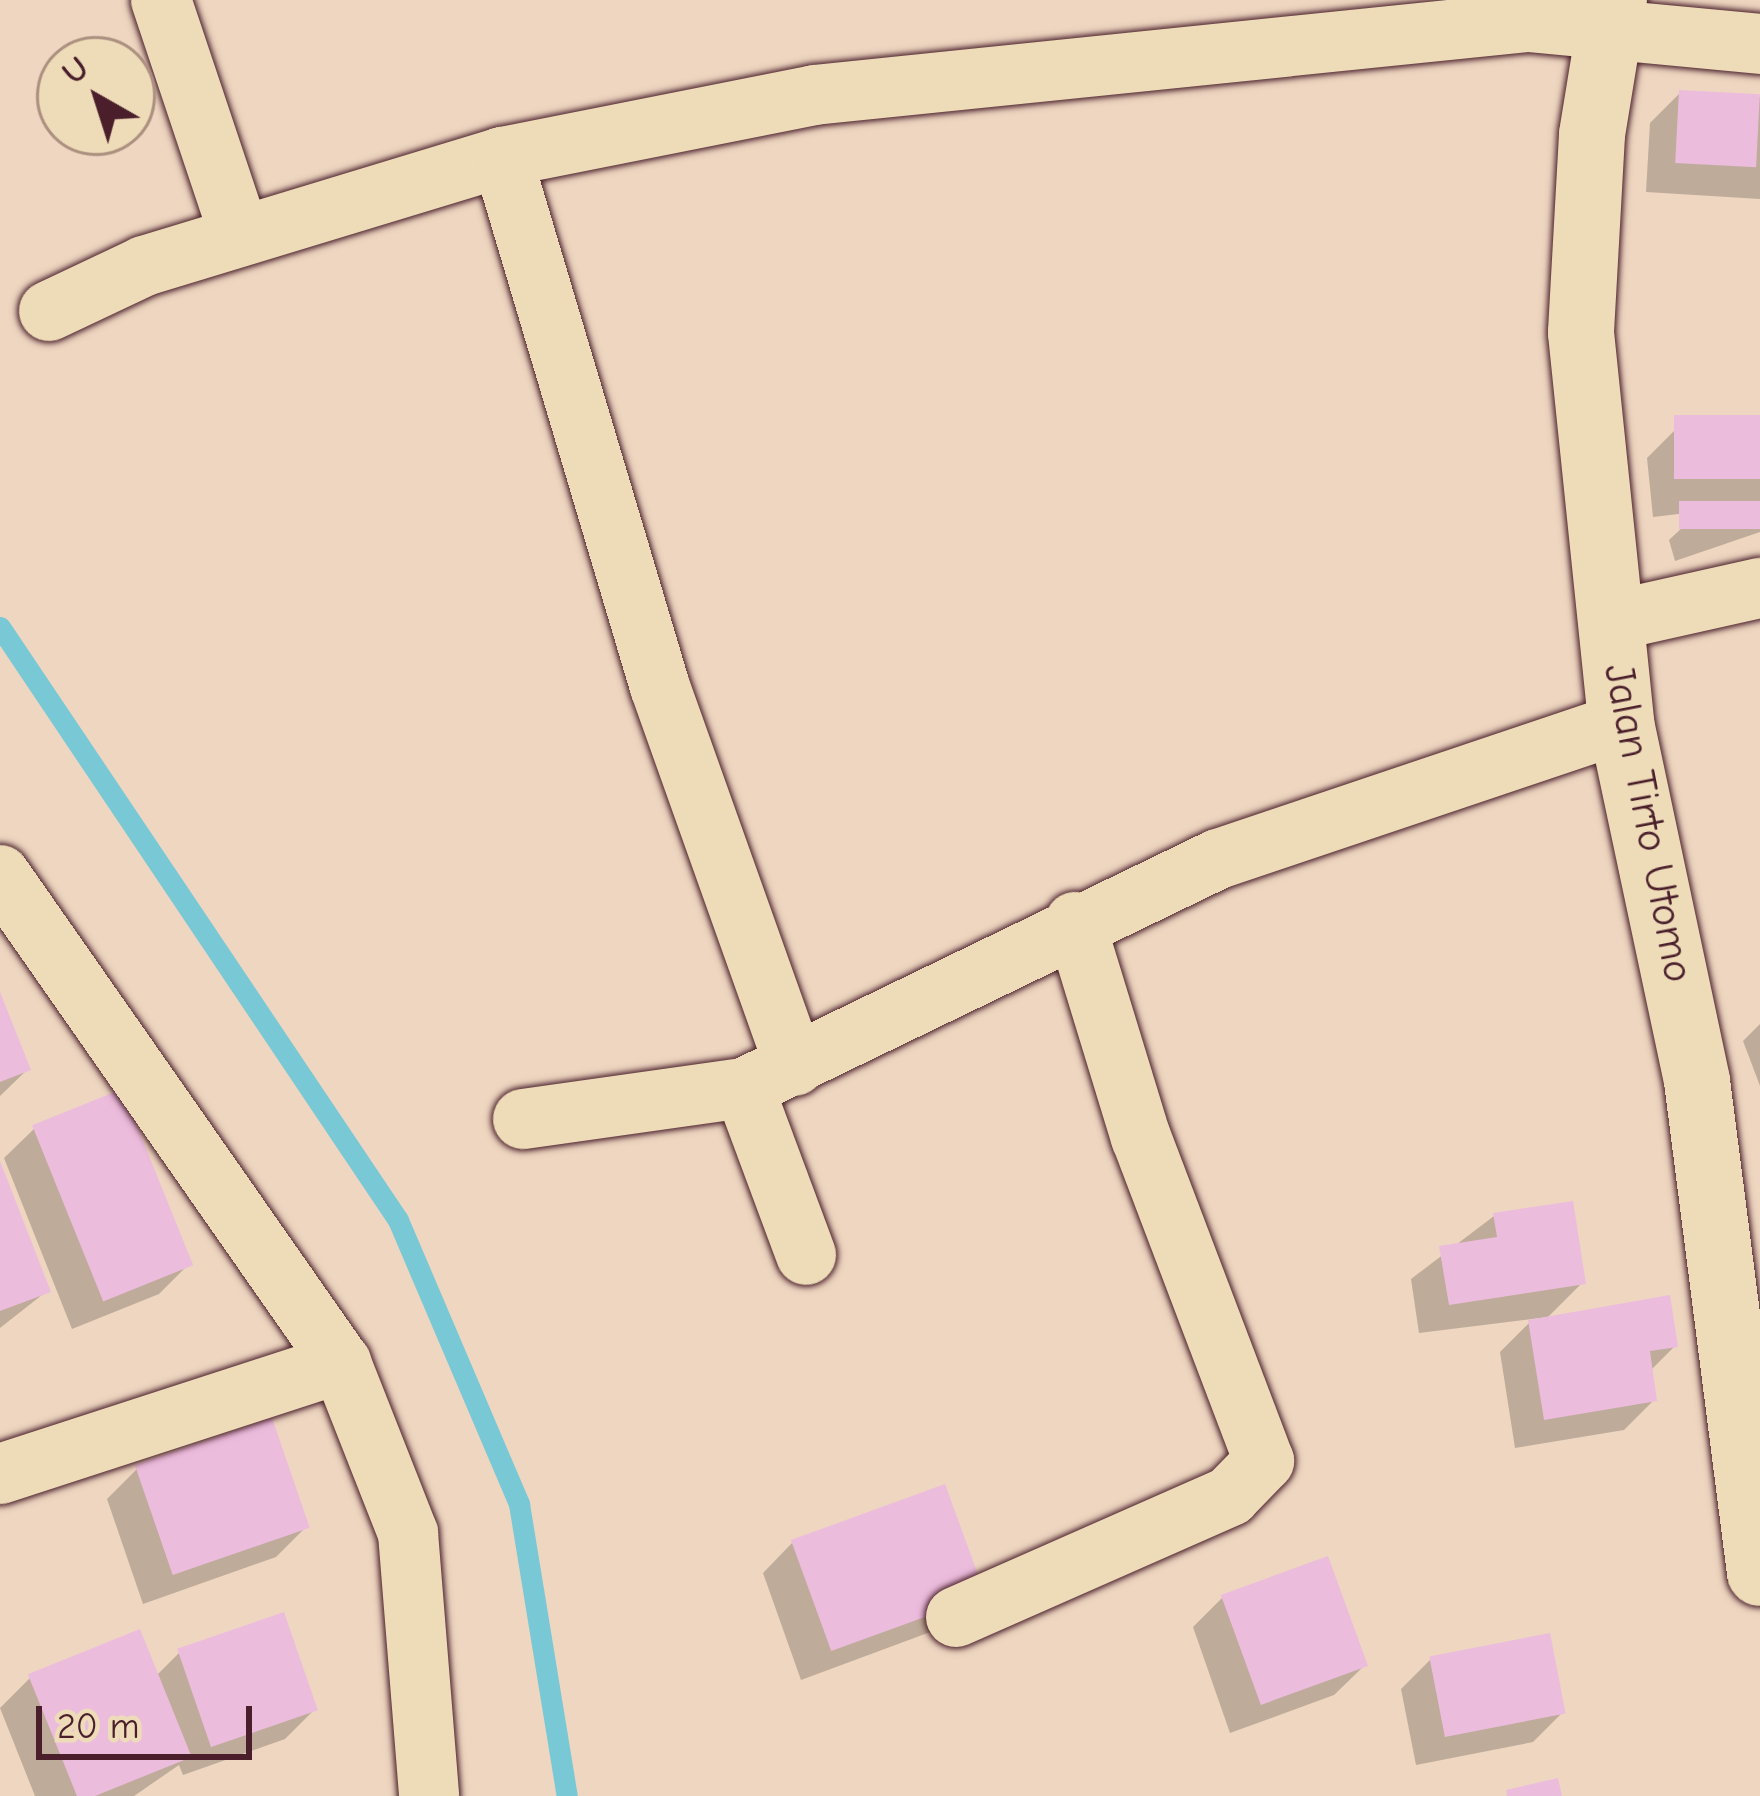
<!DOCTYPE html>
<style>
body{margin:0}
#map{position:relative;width:1760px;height:1796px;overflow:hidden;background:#eed6c0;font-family:"Comic Neue",sans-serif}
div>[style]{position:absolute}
.shadow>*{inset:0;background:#0003}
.stream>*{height:21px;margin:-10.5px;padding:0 10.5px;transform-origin:10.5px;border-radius:10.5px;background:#79c8d6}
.building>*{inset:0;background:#ecbcdd;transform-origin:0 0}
.roads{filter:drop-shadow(0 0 3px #4a1f2b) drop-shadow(0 0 3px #4a1f2b)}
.minor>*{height:60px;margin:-30px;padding:0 30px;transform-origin:30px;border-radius:30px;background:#eedcb9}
.tertiary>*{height:66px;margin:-33px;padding:0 33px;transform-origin:33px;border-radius:33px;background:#eedcb9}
span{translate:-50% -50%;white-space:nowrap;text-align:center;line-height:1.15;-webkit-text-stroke:9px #eedcb9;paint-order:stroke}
.street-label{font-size:42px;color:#4a1f2b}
.north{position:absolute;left:36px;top:36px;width:120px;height:120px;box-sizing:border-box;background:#eedcb9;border:3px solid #ac9080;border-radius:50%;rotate:321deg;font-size:33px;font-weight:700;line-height:48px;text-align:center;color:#4a1f2b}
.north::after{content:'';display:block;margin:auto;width:42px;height:54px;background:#4a1f2b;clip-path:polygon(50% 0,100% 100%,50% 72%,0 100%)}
.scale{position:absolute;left:36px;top:1706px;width:216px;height:54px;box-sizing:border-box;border:6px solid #4a1f2b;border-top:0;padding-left:15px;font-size:36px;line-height:42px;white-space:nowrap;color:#4a1f2b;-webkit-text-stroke:9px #eedcb9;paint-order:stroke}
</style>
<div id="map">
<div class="shadow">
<div style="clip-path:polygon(1680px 93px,1760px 97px,1760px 199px,1646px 192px,1650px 123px)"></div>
<div style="clip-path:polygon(1760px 418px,1760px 532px,1675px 561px,1669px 540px,1684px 526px,1738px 507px,1653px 517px,1647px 458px,1677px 428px)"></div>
<div style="clip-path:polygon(0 999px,28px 1069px,0 1096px)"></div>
<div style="clip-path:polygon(1760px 1024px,1760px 1086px,1743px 1041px)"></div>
<div style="clip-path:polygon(34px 1129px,189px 1264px,159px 1294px,72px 1329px,4px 1158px)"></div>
<div style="clip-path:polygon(0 1168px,47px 1291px,0 1328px)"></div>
<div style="clip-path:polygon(1494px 1216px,1582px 1283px,1548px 1317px,1419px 1333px,1411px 1279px)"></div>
<div style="clip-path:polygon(1530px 1322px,1675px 1346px,1650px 1371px,1654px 1400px,1624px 1430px,1515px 1448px,1500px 1352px)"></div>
<div style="clip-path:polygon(137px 1469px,306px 1527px,276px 1557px,143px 1604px,107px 1499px)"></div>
<div style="clip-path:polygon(792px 1543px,952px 1624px,801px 1680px,763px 1573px)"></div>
<div style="clip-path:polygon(1223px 1597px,1364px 1666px,1334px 1695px,1230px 1733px,1193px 1627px)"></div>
<div style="clip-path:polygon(179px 1653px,315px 1709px,285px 1739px,183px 1775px,179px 1765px,134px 1796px,35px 1796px,0 1708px,30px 1678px,156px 1676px)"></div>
<div style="clip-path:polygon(1431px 1659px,1563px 1712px,1533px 1742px,1416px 1765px,1401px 1689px)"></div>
</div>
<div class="stream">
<div style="left:0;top:627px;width:714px;rotate:56.13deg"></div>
<div style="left:398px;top:1220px;width:309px;rotate:66.9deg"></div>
<div style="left:519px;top:1504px;width:296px;rotate:80.7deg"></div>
</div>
<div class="building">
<div style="left:1679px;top:90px;width:81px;height:73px;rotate:3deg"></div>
<div style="left:1760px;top:415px;width:64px;height:86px;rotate:90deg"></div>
<div style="left:1760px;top:501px;width:28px;height:81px;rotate:90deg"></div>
<div style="clip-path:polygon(0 992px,31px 1070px,0 1082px)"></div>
<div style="left:122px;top:1089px;width:190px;height:97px;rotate:68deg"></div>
<div style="clip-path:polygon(0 1161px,51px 1292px,0 1311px)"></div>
<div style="clip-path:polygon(1573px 1201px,1586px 1284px,1449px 1305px,1439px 1246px,1497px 1237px,1493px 1213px)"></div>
<div style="clip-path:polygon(1670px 1295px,1678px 1347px,1650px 1351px,1657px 1401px,1544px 1420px,1528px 1320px)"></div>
<div style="left:272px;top:1418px;width:116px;height:145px;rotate:71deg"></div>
<div style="left:945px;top:1484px;width:118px;height:164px;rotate:70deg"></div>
<div style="left:1328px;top:1556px;width:117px;height:114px;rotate:70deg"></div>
<div style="left:284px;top:1612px;width:104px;height:113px;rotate:71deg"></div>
<div style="left:140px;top:1629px;width:138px;height:121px;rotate:68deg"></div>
<div style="left:1550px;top:1633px;width:82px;height:123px;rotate:79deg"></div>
<div style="clip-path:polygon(1558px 1778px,1562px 1796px,1507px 1796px,1506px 1790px)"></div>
</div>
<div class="roads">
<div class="minor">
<div style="left:161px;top:0;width:249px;rotate:71.5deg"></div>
<div style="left:502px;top:157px;width:553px;rotate:73.4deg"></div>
<div style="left:660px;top:687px;width:402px;rotate:70.4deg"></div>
<div style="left:49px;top:311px;width:105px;rotate:-25.3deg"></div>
<div style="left:144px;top:266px;width:374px;rotate:-16.9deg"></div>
<div style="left:502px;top:157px;width:318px;rotate:-11.2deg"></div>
<div style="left:814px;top:95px;width:718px;rotate:-5.84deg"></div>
<div style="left:1528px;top:22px;width:233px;rotate:5.4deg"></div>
<div style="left:1612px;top:621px;width:152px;rotate:-12.6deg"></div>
<div style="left:0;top:875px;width:595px;rotate:55.06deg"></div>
<div style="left:341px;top:1363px;width:183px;rotate:68.5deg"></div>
<div style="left:408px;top:1533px;width:264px;rotate:85.4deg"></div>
<div style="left:744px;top:1088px;width:178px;rotate:69.6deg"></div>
<div style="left:523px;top:1119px;width:223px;rotate:-8deg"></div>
<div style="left:744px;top:1088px;width:526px;rotate:-25.79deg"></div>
<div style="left:1218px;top:859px;width:425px;rotate:-18.6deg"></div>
<div style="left:0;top:1474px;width:359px;rotate:-18deg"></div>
<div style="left:956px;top:1617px;width:300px;rotate:-23.8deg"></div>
<div style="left:1230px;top:1496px;width:49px;rotate:-45.8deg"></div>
<div style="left:1264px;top:1461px;width:346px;rotate:-110.8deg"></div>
<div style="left:1141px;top:1138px;width:226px;rotate:-107deg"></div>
</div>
<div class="tertiary">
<div style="left:1614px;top:0;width:137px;rotate:99.3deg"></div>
<div style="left:1592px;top:135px;width:198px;rotate:93.2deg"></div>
<div style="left:1581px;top:333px;width:392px;rotate:84.1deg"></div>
<div style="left:1621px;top:723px;width:366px;rotate:78deg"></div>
<div style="left:1697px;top:1081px;width:496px;rotate:82.7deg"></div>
</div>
</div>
<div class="street-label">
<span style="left:1648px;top:823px;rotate:79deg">Jalan Tirto Utomo</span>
</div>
<div class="north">U</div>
<div class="scale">20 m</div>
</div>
